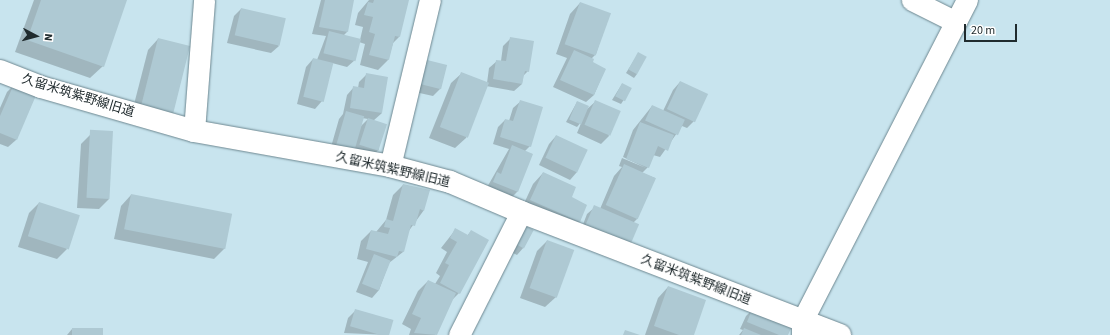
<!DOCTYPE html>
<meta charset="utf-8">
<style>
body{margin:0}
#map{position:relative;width:1110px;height:335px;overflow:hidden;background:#c8e4ee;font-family:"Source Sans 3","Noto Sans JP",sans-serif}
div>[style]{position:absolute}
.shadow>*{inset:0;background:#0003}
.building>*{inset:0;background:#aec9d3;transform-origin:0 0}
.roads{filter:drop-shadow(0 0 1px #6d8790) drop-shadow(0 0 1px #6d8790)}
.street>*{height:21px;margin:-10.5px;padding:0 10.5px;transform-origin:10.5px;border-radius:10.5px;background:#fff}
.secondary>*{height:22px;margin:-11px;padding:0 11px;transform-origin:11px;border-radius:11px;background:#fff}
span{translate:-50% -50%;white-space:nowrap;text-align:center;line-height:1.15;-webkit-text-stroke:3px #fff;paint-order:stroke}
.street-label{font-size:13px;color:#202b2e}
.north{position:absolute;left:16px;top:16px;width:40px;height:40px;-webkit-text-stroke:3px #fff;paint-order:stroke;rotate:96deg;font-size:11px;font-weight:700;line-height:16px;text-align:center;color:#202b2e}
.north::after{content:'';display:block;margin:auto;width:14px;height:18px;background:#202b2e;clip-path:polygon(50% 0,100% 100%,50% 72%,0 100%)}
.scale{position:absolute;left:964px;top:24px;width:53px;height:18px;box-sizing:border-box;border:2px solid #202b2e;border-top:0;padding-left:5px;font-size:12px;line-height:14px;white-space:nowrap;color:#202b2e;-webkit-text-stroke:3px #fff;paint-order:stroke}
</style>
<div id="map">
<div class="shadow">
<div style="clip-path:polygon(34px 0,126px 0,103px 66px,90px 78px,15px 52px)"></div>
<div style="clip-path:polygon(321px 0,353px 0,347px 32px,343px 36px,360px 40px,363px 27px,355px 25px,358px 13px,369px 0,405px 0,399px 37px,393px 43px,388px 60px,378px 70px,360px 65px,365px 44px,359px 42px,355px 60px,347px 67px,332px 63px,322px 101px,315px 109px,297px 104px,306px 67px,313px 59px,317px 60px,326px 36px,312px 34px)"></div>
<div style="clip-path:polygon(580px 3px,609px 14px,596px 54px,591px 59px,591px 63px,605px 69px,594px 95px,586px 102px,553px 87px,567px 58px,556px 54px,570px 14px)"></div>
<div style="clip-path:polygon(241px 9px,279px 46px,271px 53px,227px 43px,234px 16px)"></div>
<div style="clip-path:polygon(511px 38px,528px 71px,523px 76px,522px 84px,514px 91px,486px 86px,466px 138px,455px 148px,429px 138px,451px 83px,462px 73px,487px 83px,489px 68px,497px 61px,501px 61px,503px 46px)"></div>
<div style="clip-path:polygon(158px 39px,173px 113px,131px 116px,148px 50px)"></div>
<div style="clip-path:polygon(638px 54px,637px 74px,634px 78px,626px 73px)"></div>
<div style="clip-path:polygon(446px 65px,440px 89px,433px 96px,406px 90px)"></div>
<div style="clip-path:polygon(evenodd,366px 75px,382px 113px,373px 121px,379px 149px,372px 157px,329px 154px,339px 119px,343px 114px,347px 95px,354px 87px,358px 88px,359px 82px,366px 75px,362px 118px,368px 119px,360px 127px,362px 118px)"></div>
<div style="clip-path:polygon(680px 82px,694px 121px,687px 128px,682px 126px,660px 157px,653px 155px,648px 167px,642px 173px,655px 178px,637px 219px,633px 223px,579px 235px,587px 214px,595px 207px,600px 209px,614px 176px,622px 167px,619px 166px,622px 158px,646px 168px,623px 157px,633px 130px,652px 106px,663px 111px,673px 90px)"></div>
<div style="clip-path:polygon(622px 84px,631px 89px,621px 104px,612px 100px)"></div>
<div style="clip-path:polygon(14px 85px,36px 94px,16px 140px,8px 147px,0 144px,0 108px,7px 92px)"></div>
<div style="clip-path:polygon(521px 101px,530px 146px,524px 152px,532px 154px,517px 192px,510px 199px,486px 189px,509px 149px,493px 144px,498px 127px,505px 120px,509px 121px,513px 108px)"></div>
<div style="clip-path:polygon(596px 101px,609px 136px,601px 144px,577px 133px,582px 121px,577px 127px,566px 122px,577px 102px,585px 111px)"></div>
<div style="clip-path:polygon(91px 134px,109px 199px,99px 209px,77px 208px,81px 144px)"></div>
<div style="clip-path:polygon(556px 136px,577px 172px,570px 180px,539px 165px,549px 144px)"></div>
<div style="clip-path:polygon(543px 173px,570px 198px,586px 205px,579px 222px,568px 232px,521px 210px,533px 184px)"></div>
<div style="clip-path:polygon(403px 185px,424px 210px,408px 232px,403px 252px,389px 263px,379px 290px,372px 298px,356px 292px,368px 262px,357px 259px,361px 241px,371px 231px,376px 232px,386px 220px,393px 195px)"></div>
<div style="clip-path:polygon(131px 195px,225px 248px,214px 259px,114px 239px,121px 206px)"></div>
<div style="clip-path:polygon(39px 203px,67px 249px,57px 259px,18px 247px,29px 213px)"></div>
<div style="clip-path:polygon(456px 229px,467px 236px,471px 231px,459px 293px,452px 300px,435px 335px,409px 335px,411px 329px,402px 324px,418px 291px,428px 281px,435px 284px,440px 276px,436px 273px,447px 252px,441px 248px)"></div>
<div style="clip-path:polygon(533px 230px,524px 247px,517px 255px,501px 247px)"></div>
<div style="clip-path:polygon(547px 241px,556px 297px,545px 307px,520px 298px,537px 251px)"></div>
<div style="clip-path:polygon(668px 287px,693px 335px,645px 335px,658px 298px)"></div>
<div style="clip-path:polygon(753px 309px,787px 335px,739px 335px,743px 330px,740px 329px,746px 316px)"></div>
<div style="clip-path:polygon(355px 311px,392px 320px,388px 335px,344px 333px,348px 318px)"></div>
<div style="clip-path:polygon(72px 329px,102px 335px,67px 335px)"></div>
</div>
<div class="building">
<div style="clip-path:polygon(41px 0,127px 0,104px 67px,27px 40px)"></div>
<div style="clip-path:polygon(325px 0,354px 0,348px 32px,319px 27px)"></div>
<div style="clip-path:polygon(374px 0,409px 0,400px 37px,395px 36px,389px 60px,369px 55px,375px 34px,369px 32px,373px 17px,364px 15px,368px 2px,373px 3px)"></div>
<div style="left:580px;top:2px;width:33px;height:45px;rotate:20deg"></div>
<div style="left:241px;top:8px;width:46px;height:28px;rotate:13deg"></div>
<div style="left:329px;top:31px;width:33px;height:23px;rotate:14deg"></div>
<div style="clip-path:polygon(510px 37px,534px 41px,529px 72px,525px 71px,522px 84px,493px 79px,496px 60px,506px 61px)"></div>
<div style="left:158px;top:38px;width:33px;height:70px;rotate:14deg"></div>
<div style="clip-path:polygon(574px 50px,594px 59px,593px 62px,606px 69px,594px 95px,560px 80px)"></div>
<div style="left:638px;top:52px;width:10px;height:20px;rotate:29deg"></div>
<div style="left:313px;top:58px;width:21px;height:40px;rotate:14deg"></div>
<div style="left:419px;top:58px;width:29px;height:25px;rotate:14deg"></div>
<div style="left:461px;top:72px;width:30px;height:59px;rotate:21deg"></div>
<div style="clip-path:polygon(366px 73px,388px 77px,382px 113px,350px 108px,353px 86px,364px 88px)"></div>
<div style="left:680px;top:81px;width:31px;height:31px;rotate:25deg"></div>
<div style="left:622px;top:83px;width:11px;height:15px;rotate:27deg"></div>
<div style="clip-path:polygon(14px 84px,37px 93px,17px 140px,0 133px,0 116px)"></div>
<div style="clip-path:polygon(520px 100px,543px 107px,531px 147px,500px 137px,505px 119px,513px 121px)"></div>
<div style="left:595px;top:100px;width:28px;height:27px;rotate:23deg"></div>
<div style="left:577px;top:101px;width:13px;height:20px;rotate:23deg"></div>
<div style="left:652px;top:105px;width:36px;height:17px;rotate:24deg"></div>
<div style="left:346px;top:111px;width:19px;height:37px;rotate:16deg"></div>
<div style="left:368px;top:118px;width:20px;height:28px;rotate:18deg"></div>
<div style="clip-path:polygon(640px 122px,674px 135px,668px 151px,658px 146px,649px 168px,626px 159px)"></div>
<div style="left:113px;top:131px;width:68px;height:23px;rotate:93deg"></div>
<div style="left:556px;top:135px;width:35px;height:25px;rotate:25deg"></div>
<div style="clip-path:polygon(512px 145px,533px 154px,518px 192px,493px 182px,497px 172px,501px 174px)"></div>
<div style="left:624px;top:164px;width:35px;height:45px;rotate:24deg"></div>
<div style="clip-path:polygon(543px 172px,576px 187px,572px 197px,587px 205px,580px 222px,530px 200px)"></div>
<div style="clip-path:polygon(403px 184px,430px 190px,424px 211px,420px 209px,415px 226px,411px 225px,404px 252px,399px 251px,397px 257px,366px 249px,371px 230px,388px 234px,390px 228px,384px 227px,386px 219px,393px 221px)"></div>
<div style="left:131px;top:194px;width:103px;height:36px;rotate:11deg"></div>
<div style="left:39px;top:202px;width:43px;height:36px;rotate:18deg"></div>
<div style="left:594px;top:205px;width:49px;height:24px;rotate:23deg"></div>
<div style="left:517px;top:221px;width:19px;height:21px;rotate:28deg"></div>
<div style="clip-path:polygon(455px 228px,468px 235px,471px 230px,489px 240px,460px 294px,440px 283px,449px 265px,445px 263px,457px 242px,450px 238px)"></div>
<div style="left:547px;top:240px;width:29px;height:51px;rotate:20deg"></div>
<div style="left:374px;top:254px;width:18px;height:32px;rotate:22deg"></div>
<div style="clip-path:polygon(428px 280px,456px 293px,437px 335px,414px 333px,421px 318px,412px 314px)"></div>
<div style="clip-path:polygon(668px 286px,706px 300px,694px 335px,679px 335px,654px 326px)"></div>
<div style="clip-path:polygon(753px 307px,793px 324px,788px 335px,779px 335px,747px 322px)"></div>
<div style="left:355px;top:309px;width:40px;height:18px;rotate:16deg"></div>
<div style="left:72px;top:328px;width:31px;height:7px"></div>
<div style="clip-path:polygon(744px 328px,761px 335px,741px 335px)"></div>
<div style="clip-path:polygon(625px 330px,640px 335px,623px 335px)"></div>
</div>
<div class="roads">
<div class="street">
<div style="left:912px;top:0;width:49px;rotate:26.6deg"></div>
<div style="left:194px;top:131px;width:131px;rotate:-85.6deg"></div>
<div style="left:390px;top:166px;width:171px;rotate:-76.5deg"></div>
<div style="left:459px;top:335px;width:138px;rotate:-63.2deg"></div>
<div style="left:802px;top:335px;width:14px;rotate:-90deg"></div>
<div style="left:802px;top:321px;width:361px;rotate:-62.8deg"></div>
</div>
<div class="secondary">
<div style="left:0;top:71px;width:44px;rotate:21.3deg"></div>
<div style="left:41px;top:87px;width:159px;rotate:16deg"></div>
<div style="left:194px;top:131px;width:199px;rotate:10.1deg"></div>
<div style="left:390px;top:166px;width:62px;rotate:14.9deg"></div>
<div style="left:450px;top:182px;width:77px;rotate:22.9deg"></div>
<div style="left:521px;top:212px;width:342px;rotate:21.1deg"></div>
</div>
</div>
<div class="street-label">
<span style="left:78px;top:96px;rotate:17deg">久留米筑紫野線旧道</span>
<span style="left:393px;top:170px;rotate:13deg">久留米筑紫野線旧道</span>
<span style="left:696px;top:280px;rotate:21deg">久留米筑紫野線旧道</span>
</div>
<div class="north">N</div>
<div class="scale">20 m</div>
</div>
